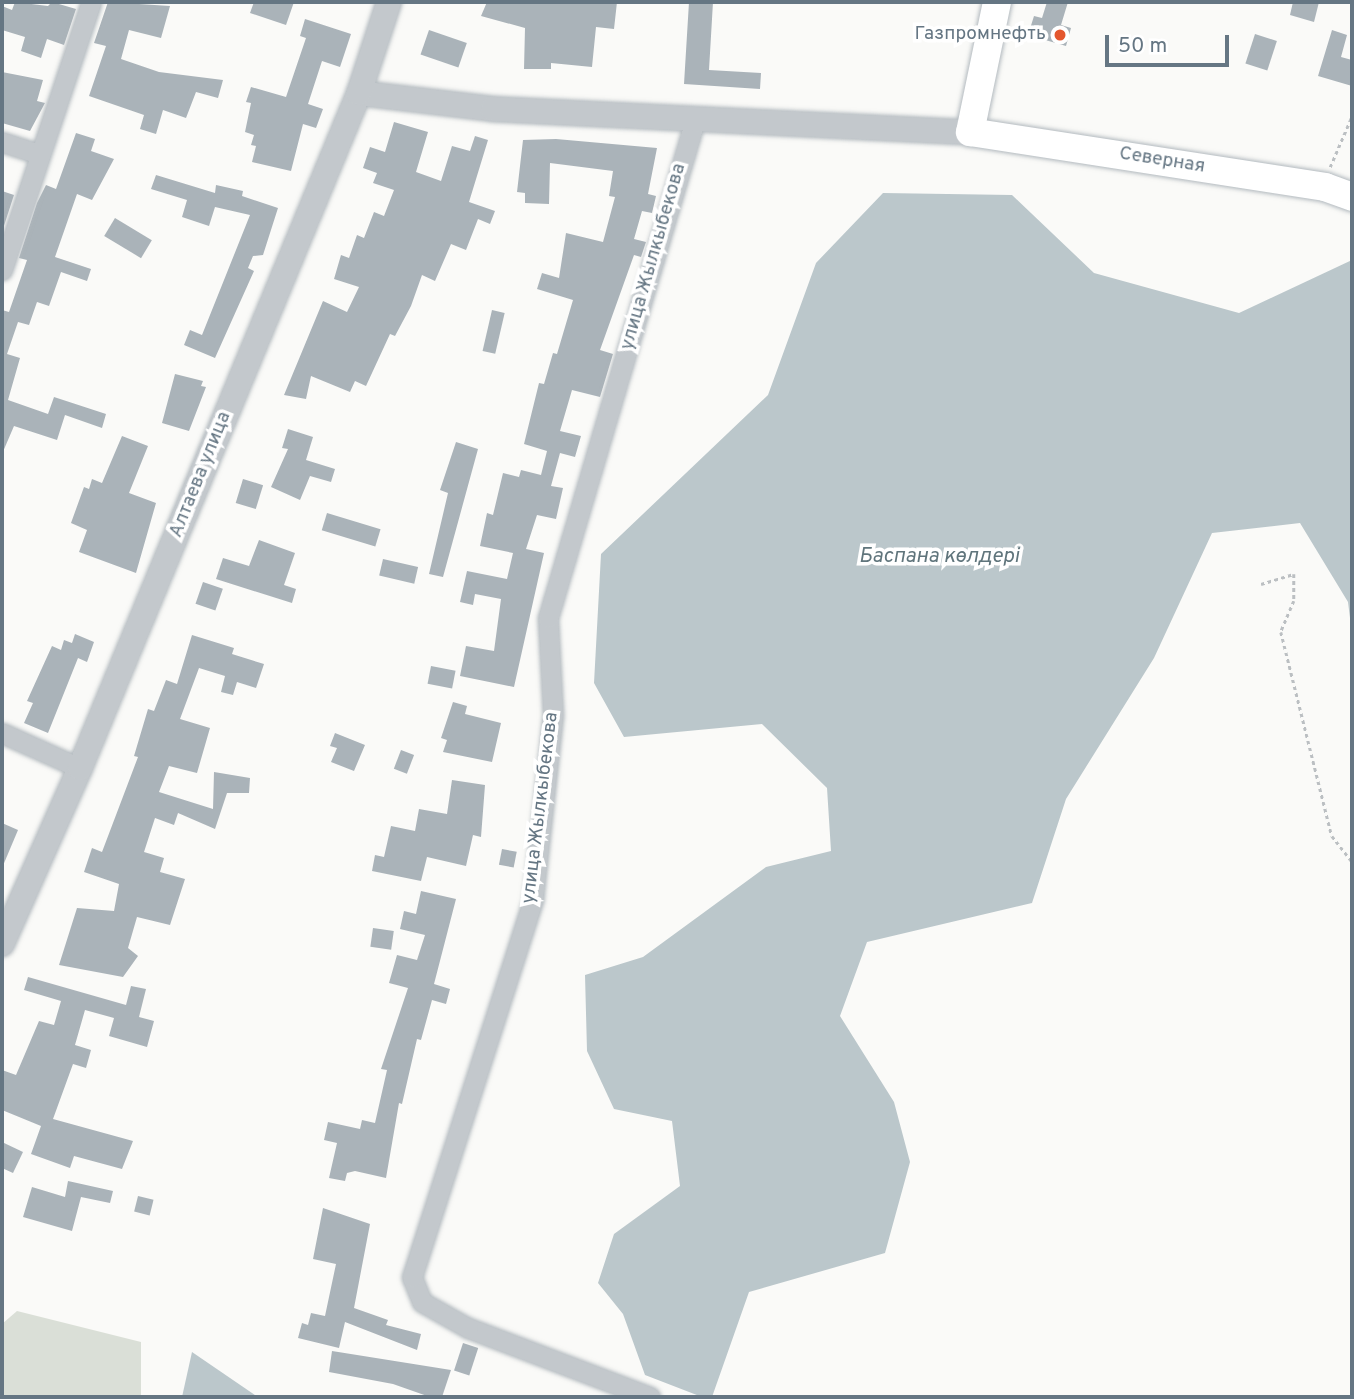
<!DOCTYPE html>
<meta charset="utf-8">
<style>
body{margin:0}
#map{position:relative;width:1354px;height:1399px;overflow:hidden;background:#fafaf8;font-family:Overpass,sans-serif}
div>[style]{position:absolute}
.green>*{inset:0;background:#dadfd7}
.water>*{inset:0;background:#bbc7cb}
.building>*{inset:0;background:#aab3b9;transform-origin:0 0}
.path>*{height:2.5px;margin-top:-1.25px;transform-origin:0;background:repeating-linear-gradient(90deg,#bbbfc2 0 3.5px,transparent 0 7px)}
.roads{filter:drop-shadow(0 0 2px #b3babf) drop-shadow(0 0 2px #b3babf)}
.minor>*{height:19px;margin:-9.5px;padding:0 9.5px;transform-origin:9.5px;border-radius:9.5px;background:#c3c8cc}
.tertiary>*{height:24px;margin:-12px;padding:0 12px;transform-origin:12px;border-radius:12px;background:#c3c8cc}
.secondary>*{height:28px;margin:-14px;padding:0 14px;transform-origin:14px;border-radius:14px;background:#fff}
.dots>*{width:19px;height:19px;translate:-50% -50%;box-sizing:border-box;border:4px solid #fff;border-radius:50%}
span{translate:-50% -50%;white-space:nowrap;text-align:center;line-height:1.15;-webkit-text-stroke:7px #fff;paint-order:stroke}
.poi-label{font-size:19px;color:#657683}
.right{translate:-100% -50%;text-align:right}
.street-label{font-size:19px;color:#657683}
.water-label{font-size:21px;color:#60757c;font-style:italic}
.frame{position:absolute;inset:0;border:4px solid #657683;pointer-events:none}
.scale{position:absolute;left:1105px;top:35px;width:124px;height:32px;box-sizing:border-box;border:4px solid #657683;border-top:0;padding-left:9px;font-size:21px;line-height:24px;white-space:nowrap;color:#657683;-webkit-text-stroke:5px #fff;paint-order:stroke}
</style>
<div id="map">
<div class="green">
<div style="clip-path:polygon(17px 1311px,141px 1342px,141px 1397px,2px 1397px,2px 1324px)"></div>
</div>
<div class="water">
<div style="clip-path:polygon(883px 193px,1012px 195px,1094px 273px,1239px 313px,1352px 260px,1352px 634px,1348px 602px,1300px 523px,1212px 533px,1154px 658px,1066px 799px,1032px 903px,867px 942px,840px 1016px,894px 1102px,910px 1162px,885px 1253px,749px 1292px,712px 1397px,702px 1397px,645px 1375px,623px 1314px,598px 1283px,614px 1234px,680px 1186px,672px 1121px,614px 1109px,587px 1051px,585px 975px,643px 957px,766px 867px,831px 851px,827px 788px,762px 724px,624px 737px,594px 683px,601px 554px,768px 395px,816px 263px)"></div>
<div style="clip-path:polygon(192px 1352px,258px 1397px,182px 1397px)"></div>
</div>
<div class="building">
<div style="clip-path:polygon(15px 2px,48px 6px,52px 2px,76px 9px,64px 45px,47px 39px,41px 58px,21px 51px,25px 37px,2px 30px,2px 6px,12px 10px)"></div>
<div style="clip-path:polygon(108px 2px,170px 6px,161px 38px,129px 30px,121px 59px,159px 72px,223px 80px,218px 98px,196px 92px,186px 118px,163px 110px,156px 134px,140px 129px,144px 115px,89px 96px,106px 46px,94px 43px)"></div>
<div style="clip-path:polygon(254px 2px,294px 2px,286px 25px,250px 13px)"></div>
<div style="clip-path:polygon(487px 2px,617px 2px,614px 29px,596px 27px,592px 67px,551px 63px,551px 69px,524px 69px,525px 28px,481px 16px)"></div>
<div style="clip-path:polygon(689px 2px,713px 2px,709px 70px,761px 73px,760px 89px,684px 84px)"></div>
<div style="clip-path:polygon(1047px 2px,1068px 2px,1061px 25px,1071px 28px,1066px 46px,1028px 35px,1034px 16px,1042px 18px)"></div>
<div style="clip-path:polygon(1293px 2px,1319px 2px,1314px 22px,1290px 15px)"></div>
<div style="clip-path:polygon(305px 19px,351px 34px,340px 67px,322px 61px,308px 104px,323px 109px,316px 128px,303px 124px,291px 171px,252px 162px,256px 146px,251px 145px,254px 135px,245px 132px,251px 103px,246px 102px,251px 87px,286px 97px,306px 38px,300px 36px)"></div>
<div style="left:429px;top:30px;width:40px;height:26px;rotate:19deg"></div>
<div style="clip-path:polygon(1332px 30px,1347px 35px,1341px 57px,1352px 60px,1352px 86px,1318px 76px)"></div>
<div style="left:1255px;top:34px;width:23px;height:31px;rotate:18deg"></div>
<div style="clip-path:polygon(2px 72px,43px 80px,37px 101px,45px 103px,30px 131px,2px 123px)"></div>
<div style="clip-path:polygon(394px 122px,428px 132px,416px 172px,441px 181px,452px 146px,470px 151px,475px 136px,488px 140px,469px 202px,495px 211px,490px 224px,478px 219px,466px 250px,451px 244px,435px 281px,422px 275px,411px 306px,395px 336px,390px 334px,366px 386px,355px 381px,350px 392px,311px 376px,306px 399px,284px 395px,323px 301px,347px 312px,359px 287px,334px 279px,341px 255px,349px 258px,357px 235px,364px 238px,374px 212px,384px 216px,394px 190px,373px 183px,377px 173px,363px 168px,370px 147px,385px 152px)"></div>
<div style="clip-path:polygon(76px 133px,95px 139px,91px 151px,114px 159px,92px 200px,77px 194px,55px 257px,91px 269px,87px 281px,61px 272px,49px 306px,37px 302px,29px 325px,18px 322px,7px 354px,20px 358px,8px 400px,48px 414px,54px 397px,106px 414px,102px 428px,65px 415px,57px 440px,14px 426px,2px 454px,2px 310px,9px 312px,27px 260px,19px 258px,37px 203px,46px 185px,56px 189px)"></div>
<div style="clip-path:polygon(556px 139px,657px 148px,648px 194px,656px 196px,652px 213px,642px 211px,634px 239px,646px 242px,641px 257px,634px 255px,600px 350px,613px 354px,600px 397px,572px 390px,560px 431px,581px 436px,575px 457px,560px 453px,551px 486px,563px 488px,556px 519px,537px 515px,526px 549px,544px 553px,514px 687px,460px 676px,466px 646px,494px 651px,501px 599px,475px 594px,473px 605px,460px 602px,467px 571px,507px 579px,513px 553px,480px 546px,487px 513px,493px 515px,503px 473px,519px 477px,521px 470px,541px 475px,547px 451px,524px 444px,539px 383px,544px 384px,553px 353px,557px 354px,573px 300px,537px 289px,542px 273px,559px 278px,566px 233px,603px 242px,615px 197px,609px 196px,613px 171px,550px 163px,549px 204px,525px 203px,525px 193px,517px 192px,523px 140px)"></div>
<div style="clip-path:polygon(156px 175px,215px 193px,216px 185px,243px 191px,242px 196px,278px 208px,263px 255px,253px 256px,248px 268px,254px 271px,215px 358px,184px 345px,190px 330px,202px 335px,250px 215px,215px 207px,209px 226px,182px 217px,187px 200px,151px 189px)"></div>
<div style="clip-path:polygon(2px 191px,14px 195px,2px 232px)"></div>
<div style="left:115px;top:218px;width:43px;height:21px;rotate:31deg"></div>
<div style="left:492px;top:310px;width:13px;height:42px;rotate:13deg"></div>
<div style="clip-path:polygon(175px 374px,203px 381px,201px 386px,206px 387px,189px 431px,162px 423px)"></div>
<div style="clip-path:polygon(288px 429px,313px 437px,306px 460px,335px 469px,331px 482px,310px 476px,300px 500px,271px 487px,288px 449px,282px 448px)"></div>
<div style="clip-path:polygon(122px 436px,148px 446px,129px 493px,156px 503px,136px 573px,79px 552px,87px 530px,71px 523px,84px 487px,89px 489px,92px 479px,102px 483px)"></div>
<div style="clip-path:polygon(456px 442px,478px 449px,443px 577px,429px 574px,448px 493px,440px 490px)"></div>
<div style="left:243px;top:479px;width:21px;height:25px;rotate:17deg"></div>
<div style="left:327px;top:513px;width:56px;height:18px;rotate:17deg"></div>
<div style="clip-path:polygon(259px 540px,295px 553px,284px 585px,296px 589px,292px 603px,216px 579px,223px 558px,249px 566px)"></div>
<div style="left:383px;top:559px;width:36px;height:17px;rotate:13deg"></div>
<div style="left:203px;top:582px;width:21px;height:23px;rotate:19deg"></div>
<div style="clip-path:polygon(75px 634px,94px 642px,87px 662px,78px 658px,48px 733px,24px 723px,33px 703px,27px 701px,52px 646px,61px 650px,64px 640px,72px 643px)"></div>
<div style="clip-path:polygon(192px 635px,234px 648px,232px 654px,264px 664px,256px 688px,237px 682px,233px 695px,221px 692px,225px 676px,199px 668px,180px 719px,210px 728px,197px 773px,169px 766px,159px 792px,213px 809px,214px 772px,250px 778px,249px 793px,227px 793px,215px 829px,178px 813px,174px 825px,155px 818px,144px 852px,164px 858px,160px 872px,185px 879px,170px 925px,137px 917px,128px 948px,138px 956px,123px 977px,59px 965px,77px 908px,114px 911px,119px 884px,84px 872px,92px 848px,102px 852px,138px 757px,134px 756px,148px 709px,154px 711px,166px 680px,177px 684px)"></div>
<div style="left:431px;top:666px;width:25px;height:18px;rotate:11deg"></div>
<div style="clip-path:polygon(453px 702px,467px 706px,465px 714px,501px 723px,492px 762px,443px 752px,447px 740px,441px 738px)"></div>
<div style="clip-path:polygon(335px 733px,365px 745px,354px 771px,331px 762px,337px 748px,330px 746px)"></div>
<div style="left:401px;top:750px;width:14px;height:20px;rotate:21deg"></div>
<div style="clip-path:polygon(452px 780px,485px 785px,481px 837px,473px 835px,466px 866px,427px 857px,421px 881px,372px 871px,375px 855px,384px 857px,391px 826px,415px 831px,419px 809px,447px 814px)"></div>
<div style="clip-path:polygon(2px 823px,18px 830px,2px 868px)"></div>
<div style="left:502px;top:849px;width:15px;height:16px;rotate:11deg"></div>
<div style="clip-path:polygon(421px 891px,456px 899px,434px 984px,450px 989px,446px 1004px,432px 1000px,421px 1040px,417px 1039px,402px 1104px,399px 1103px,386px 1178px,355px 1171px,347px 1173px,345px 1181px,329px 1178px,337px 1143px,324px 1140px,328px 1122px,360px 1129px,362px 1120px,375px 1123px,387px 1070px,381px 1069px,408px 988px,389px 983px,397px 955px,417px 960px,425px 935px,400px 929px,404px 911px,416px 914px)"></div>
<div style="left:373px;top:928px;width:21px;height:19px;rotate:8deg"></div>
<div style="clip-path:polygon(28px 977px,126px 1005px,131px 986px,146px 989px,139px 1017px,154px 1021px,147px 1047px,109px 1036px,114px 1018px,85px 1010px,75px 1045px,91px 1050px,86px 1068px,73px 1064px,53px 1119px,133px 1141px,122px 1169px,74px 1156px,70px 1168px,31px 1154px,41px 1126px,2px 1110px,2px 1070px,16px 1075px,39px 1021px,54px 1025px,61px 1001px,24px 990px)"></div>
<div style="clip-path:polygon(2px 1142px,23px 1152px,13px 1173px,2px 1168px)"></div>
<div style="clip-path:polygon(68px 1181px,113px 1191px,110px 1203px,81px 1197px,72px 1231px,23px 1217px,32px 1187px,65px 1197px)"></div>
<div style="left:138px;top:1196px;width:16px;height:16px;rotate:14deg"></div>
<div style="clip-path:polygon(323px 1208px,370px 1224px,354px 1308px,388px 1320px,386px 1325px,421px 1334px,417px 1350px,345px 1322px,339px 1348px,298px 1338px,302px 1323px,308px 1325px,311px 1313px,325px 1316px,336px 1264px,313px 1259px)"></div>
<div style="left:463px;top:1343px;width:16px;height:29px;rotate:18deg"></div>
<div style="clip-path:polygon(332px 1351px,451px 1370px,442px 1397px,430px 1397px,393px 1384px,329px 1372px)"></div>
</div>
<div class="path">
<div style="left:1330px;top:167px;width:56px;rotate:-66.7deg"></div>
<div style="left:1261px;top:584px;width:34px;rotate:-17deg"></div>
<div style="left:1294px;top:574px;width:27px;rotate:90deg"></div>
<div style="left:1294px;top:601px;width:34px;rotate:113deg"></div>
<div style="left:1281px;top:632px;width:210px;rotate:76deg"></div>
<div style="left:1332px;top:836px;width:33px;rotate:52deg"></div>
</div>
<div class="roads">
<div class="minor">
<div style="left:2px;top:142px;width:39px;rotate:18deg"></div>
<div style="left:2px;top:270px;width:282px;rotate:-71.6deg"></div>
<div style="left:2px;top:733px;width:85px;rotate:24.2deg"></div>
<div style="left:650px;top:1397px;width:195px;rotate:-159.2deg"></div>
<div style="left:468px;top:1328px;width:53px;rotate:-150.5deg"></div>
<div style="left:422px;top:1302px;width:27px;rotate:-112deg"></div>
<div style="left:412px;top:1277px;width:397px;rotate:-72.2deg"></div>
<div style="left:533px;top:899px;width:185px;rotate:-83.8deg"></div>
<div style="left:553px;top:715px;width:97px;rotate:-93deg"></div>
<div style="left:548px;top:618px;width:519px;rotate:-73.55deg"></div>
</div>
<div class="tertiary">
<div style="left:359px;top:93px;width:135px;rotate:6.8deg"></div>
<div style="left:493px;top:109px;width:478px;rotate:2.8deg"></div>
<div style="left:2px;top:944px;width:193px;rotate:-66.1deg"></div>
<div style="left:80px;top:768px;width:730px;rotate:-67.54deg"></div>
<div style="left:359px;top:93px;width:96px;rotate:-71.8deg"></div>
</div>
<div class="secondary">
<div style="left:997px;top:2px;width:133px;rotate:101.7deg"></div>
<div style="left:970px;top:132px;width:359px;rotate:8.8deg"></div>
<div style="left:1325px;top:187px;width:29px;rotate:20deg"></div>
</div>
</div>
<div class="dots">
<div style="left:1060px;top:35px;background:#e4572e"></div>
</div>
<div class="poi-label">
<span class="right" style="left:1046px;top:35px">Газпромнефть</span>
</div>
<div class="street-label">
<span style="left:1162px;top:161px;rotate:9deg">Северная</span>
<span style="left:654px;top:257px;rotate:-74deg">улица Жылкыбекова</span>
<span style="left:201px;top:475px;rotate:-68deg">Алтаева улица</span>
<span style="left:541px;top:808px;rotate:-83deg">улица Жылкыбекова</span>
</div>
<div class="water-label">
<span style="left:939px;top:557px">Баспана көлдері</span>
</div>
<div class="frame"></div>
<div class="scale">50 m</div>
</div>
